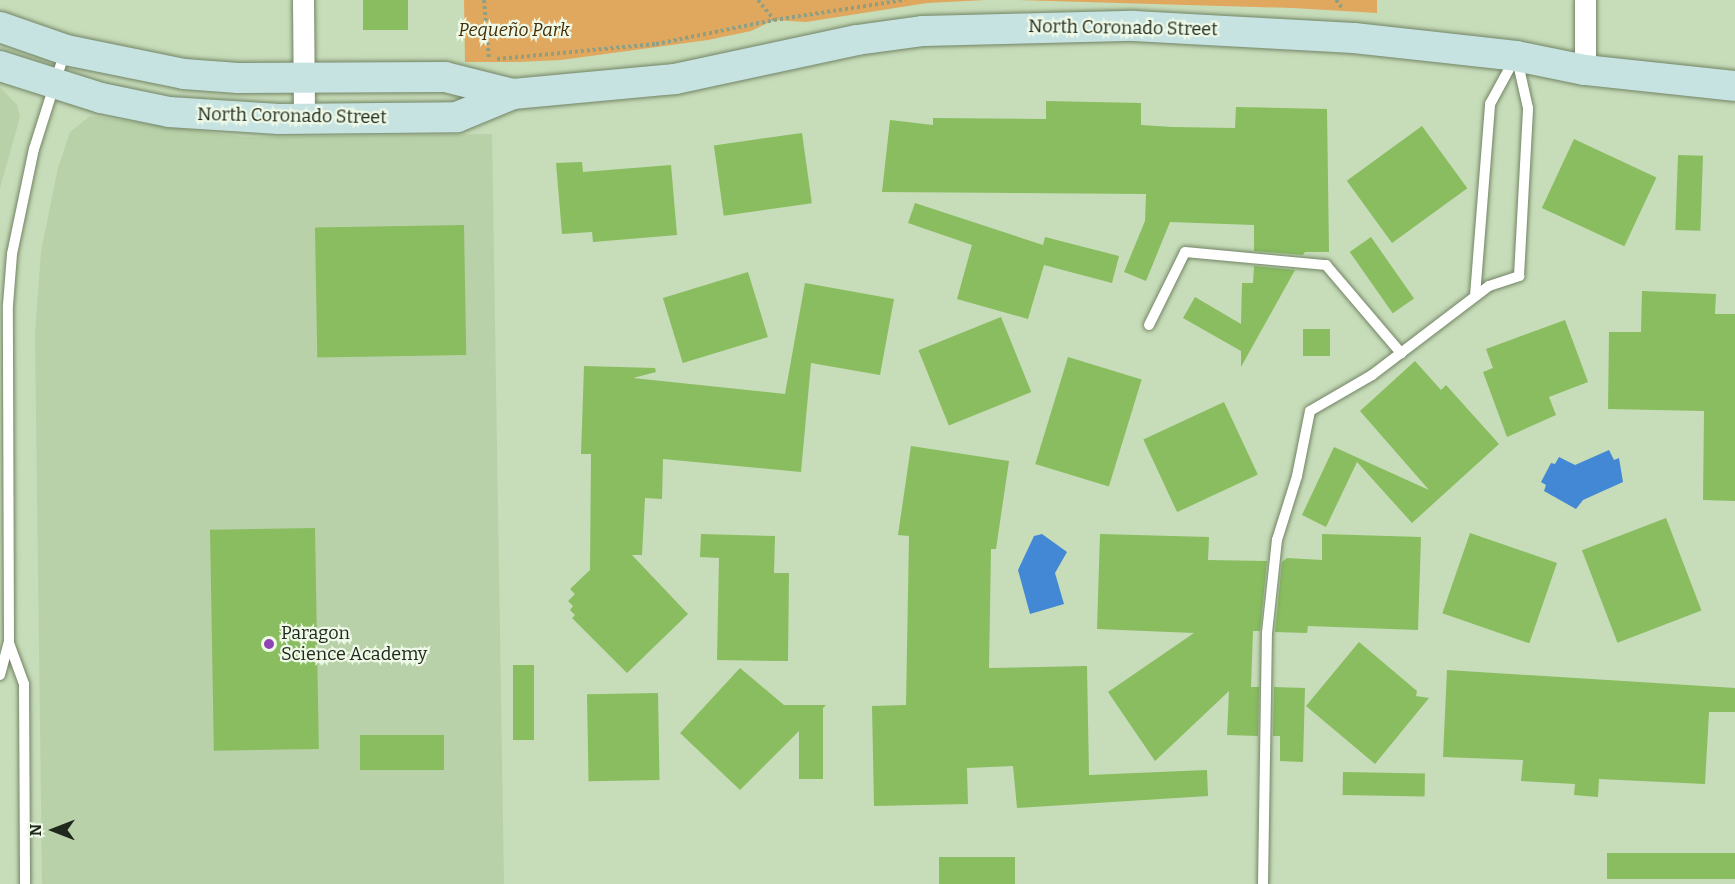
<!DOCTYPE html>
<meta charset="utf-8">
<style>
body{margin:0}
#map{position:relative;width:1735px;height:884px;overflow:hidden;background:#c7dcb9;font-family:Bitter,serif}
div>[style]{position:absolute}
.built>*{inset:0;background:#b9d1a8}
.green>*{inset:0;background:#e0a85e}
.water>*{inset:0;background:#4388d4}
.building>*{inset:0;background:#89bd60;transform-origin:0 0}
.path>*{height:4px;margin-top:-2px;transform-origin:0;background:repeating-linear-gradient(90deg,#8f9f84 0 3px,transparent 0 6px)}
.roads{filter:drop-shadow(0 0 2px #728465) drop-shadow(0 0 2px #728465)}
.lane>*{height:10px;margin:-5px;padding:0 5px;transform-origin:5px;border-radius:5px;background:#fff}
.street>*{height:21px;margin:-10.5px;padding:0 10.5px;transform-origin:10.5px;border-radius:10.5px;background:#fff}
.secondary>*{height:30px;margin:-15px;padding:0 15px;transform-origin:15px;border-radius:15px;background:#c6e3e2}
.dots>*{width:16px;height:16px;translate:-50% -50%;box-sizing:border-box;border:3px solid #eef9e7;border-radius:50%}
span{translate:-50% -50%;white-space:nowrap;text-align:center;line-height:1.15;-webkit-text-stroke:4.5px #eef9e7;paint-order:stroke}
.street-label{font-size:18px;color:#20281b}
.park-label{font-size:18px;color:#472c03;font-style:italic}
.poi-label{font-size:18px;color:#20281b}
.left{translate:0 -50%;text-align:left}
.north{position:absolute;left:24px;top:800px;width:60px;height:60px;-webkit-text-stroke:4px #eef9e7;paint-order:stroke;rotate:270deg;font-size:16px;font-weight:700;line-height:24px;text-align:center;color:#20281b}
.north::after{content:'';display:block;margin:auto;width:21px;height:27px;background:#20281b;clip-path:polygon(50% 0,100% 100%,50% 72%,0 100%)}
</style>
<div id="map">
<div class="built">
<div style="clip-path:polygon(0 87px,17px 105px,20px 117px,0 188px)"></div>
<div style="clip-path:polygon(90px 116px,245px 137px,492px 134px,504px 884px,42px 884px,35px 335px,41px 251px,58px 168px,70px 132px)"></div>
</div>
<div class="green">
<div style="clip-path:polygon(464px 0,985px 0,927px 3px,806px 22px,774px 20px,751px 31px,708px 40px,561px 60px,518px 62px,465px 62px)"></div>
<div style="clip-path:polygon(1017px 0,1377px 0,1377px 13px,1293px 8px)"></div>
</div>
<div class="water">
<div style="clip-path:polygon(1609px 450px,1614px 460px,1619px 458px,1623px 482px,1583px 500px,1576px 509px,1544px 491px,1546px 485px,1541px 482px,1551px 463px,1555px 464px,1559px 457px,1575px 465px)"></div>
<div style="clip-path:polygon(1042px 534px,1067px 552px,1055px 573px,1064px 604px,1030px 614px,1018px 570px,1034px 536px)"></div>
</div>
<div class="building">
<div style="left:363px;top:0;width:45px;height:30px"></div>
<div style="clip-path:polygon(1046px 101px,1141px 103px,1141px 125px,1172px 127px,1235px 128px,1236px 107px,1327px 109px,1329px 252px,1305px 252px,1303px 255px,1254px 251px,1254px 225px,1170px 222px,1146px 281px,1124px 272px,1145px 221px,1146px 194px,882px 192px,890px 120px,933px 125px,933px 118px,1046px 119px)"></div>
<div style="left:1422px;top:126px;width:77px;height:93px;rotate:54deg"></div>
<div style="left:802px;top:133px;width:71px;height:89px;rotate:82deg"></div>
<div style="left:1574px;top:139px;width:91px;height:76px;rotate:25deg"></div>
<div style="left:1678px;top:155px;width:25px;height:75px;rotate:2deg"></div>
<div style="clip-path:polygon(582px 162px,583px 172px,671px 165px,677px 235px,593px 242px,592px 232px,562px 234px,556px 163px)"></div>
<div style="clip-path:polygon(915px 203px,1043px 245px,1045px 237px,1119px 256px,1112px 283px,1044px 265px,1028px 319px,957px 299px,972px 245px,908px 223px)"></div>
<div style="left:464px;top:225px;width:130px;height:149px;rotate:89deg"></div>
<div style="left:1371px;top:237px;width:75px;height:26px;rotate:55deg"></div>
<div style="clip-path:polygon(1254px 266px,1295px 270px,1241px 367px,1241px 351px,1183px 318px,1195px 297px,1241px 324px,1242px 283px,1253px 283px)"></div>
<div style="left:748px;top:272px;width:68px;height:89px;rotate:73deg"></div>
<div style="clip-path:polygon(805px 283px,894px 299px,880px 375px,811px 363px,801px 472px,663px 459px,662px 499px,645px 498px,642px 555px,632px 555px,688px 614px,627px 673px,572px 618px,575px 615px,570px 610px,573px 606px,568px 601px,575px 594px,570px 589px,590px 570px,591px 454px,581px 454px,584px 366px,655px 368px,656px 372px,633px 378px,785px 394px)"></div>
<div style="clip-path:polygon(1642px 291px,1716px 294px,1715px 314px,1735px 314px,1735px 501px,1703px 500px,1704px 411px,1608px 409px,1609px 332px,1641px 332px)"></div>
<div style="left:1001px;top:317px;width:81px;height:89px;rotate:68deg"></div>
<div style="clip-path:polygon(1565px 320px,1588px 382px,1549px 397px,1556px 415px,1507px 437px,1483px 372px,1493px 368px,1486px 349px)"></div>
<div style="left:1303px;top:329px;width:27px;height:27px"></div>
<div style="left:1068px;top:357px;width:77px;height:112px;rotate:17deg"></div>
<div style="clip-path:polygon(1415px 361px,1441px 390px,1446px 385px,1499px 444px,1412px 523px,1357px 462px,1326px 527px,1302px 515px,1334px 447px,1429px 490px,1360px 411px)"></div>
<div style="left:1224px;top:402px;width:80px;height:89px;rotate:65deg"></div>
<div style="clip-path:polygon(911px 446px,1009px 461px,996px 549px,991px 549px,989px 668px,1087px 666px,1089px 775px,1207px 770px,1208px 796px,1017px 808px,1013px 766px,967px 768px,968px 804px,874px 806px,872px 706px,906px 705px,909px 536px,898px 535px)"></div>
<div style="left:1666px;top:518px;width:99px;height:90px;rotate:69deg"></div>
<div style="left:315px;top:528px;width:221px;height:105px;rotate:89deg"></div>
<div style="left:1470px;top:533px;width:92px;height:85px;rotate:19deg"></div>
<div style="clip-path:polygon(701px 534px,775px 536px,774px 573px,789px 573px,788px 661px,717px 660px,719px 558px,700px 557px)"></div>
<div style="clip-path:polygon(1100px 534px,1209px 537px,1208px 560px,1267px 561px,1260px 631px,1253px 631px,1251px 687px,1259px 687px,1258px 736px,1227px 735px,1229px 691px,1155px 761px,1108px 692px,1194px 633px,1097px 629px)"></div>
<div style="clip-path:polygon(1322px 534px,1421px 537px,1418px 630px,1308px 626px,1307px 633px,1275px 632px,1282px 562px,1287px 558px,1322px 560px)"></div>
<div style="clip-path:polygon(1359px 642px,1417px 691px,1416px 696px,1429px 698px,1375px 764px,1306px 706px)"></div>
<div style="left:513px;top:665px;width:21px;height:75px"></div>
<div style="clip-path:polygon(740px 668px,784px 705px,826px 705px,823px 708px,823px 779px,799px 779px,799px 731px,740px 790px,680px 733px)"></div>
<div style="clip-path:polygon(1447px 670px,1735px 688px,1735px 712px,1709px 712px,1705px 784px,1599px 779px,1598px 797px,1574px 795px,1575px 784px,1521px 781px,1523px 760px,1443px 757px)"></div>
<div style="clip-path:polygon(1274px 687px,1305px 688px,1303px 762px,1280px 761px,1280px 736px,1273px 736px)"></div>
<div style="left:658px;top:693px;width:87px;height:71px;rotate:89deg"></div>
<div style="left:444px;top:735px;width:35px;height:84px;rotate:90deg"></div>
<div style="left:1343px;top:772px;width:82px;height:23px;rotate:1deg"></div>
<div style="left:1735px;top:853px;width:26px;height:128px;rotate:90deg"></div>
<div style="left:939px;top:857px;width:76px;height:27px"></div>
</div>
<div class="path">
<div style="left:484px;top:0;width:59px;rotate:85.2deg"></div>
<div style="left:758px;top:0;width:26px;rotate:51deg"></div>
<div style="left:1336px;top:0;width:11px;rotate:52deg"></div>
<div style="left:497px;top:59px;width:160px;rotate:-5.4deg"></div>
<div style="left:656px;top:44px;width:120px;rotate:-11.5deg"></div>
<div style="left:774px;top:20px;width:133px;rotate:-8.7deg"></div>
</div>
<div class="roads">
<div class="lane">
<div style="left:1475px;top:296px;width:193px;rotate:-85.5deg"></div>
<div style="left:1490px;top:104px;width:50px;rotate:-61.4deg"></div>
<div style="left:1149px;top:325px;width:81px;rotate:-63.7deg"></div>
<div style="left:1185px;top:252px;width:142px;rotate:5.3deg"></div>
<div style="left:1326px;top:265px;width:116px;rotate:49.6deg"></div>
<div style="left:9px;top:643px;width:44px;rotate:69.9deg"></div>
<div style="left:24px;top:684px;width:200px;rotate:89.7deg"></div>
<div style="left:0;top:675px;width:34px;rotate:-75deg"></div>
<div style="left:9px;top:642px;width:337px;rotate:-90.2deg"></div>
<div style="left:8px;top:305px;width:51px;rotate:-85.5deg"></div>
<div style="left:12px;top:254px;width:107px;rotate:-78.2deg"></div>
<div style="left:34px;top:149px;width:103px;rotate:-72.4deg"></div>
<div style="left:1263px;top:884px;width:251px;rotate:-89.1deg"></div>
<div style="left:1267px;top:633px;width:94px;rotate:-83.9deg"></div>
<div style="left:1277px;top:540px;width:67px;rotate:-72.6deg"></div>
<div style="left:1297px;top:476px;width:66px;rotate:-78.7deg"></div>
<div style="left:1310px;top:411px;width:72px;rotate:-30.1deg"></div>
<div style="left:1372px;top:375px;width:147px;rotate:-37.3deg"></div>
<div style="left:1489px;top:286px;width:32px;rotate:-18deg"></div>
<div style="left:1519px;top:276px;width:168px;rotate:-86.9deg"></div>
<div style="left:1528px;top:108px;width:50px;rotate:-102.7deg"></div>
</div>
<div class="street">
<div style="left:303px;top:0;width:119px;rotate:89.5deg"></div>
<div style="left:1585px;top:0;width:70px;rotate:90deg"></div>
</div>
<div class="secondary">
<div style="left:0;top:27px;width:70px;rotate:19.2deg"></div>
<div style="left:66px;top:50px;width:120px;rotate:11.5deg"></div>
<div style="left:184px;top:74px;width:54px;rotate:4.2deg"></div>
<div style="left:238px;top:78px;width:207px;rotate:-0.3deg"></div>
<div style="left:445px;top:77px;width:70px;rotate:14deg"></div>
<div style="left:0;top:66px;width:106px;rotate:17.6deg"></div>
<div style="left:101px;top:98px;width:69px;rotate:11.6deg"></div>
<div style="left:169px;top:112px;width:110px;rotate:3.6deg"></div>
<div style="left:279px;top:119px;width:178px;rotate:-0.6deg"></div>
<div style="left:457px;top:117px;width:61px;rotate:-22.3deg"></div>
<div style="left:513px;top:94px;width:163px;rotate:-5.3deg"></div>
<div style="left:675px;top:79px;width:186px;rotate:-12.1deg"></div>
<div style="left:857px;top:40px;width:67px;rotate:-7.8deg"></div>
<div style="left:923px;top:31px;width:211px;rotate:-1.4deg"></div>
<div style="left:1134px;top:26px;width:220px;rotate:3.1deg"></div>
<div style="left:1354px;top:38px;width:163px;rotate:6.3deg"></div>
<div style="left:1516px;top:56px;width:70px;rotate:11.5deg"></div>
<div style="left:1585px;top:70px;width:151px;rotate:6.1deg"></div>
</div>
</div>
<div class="dots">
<div style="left:269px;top:644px;background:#8f43b4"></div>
</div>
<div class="street-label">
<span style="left:1123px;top:28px;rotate:1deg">North Coronado Street</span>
<span style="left:292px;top:116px;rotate:1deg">North Coronado Street</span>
</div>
<div class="park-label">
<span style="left:514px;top:30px">Pequeño Park</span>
</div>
<div class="poi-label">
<span class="left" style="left:281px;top:644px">Paragon<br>Science Academy</span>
</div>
<div class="north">N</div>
</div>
